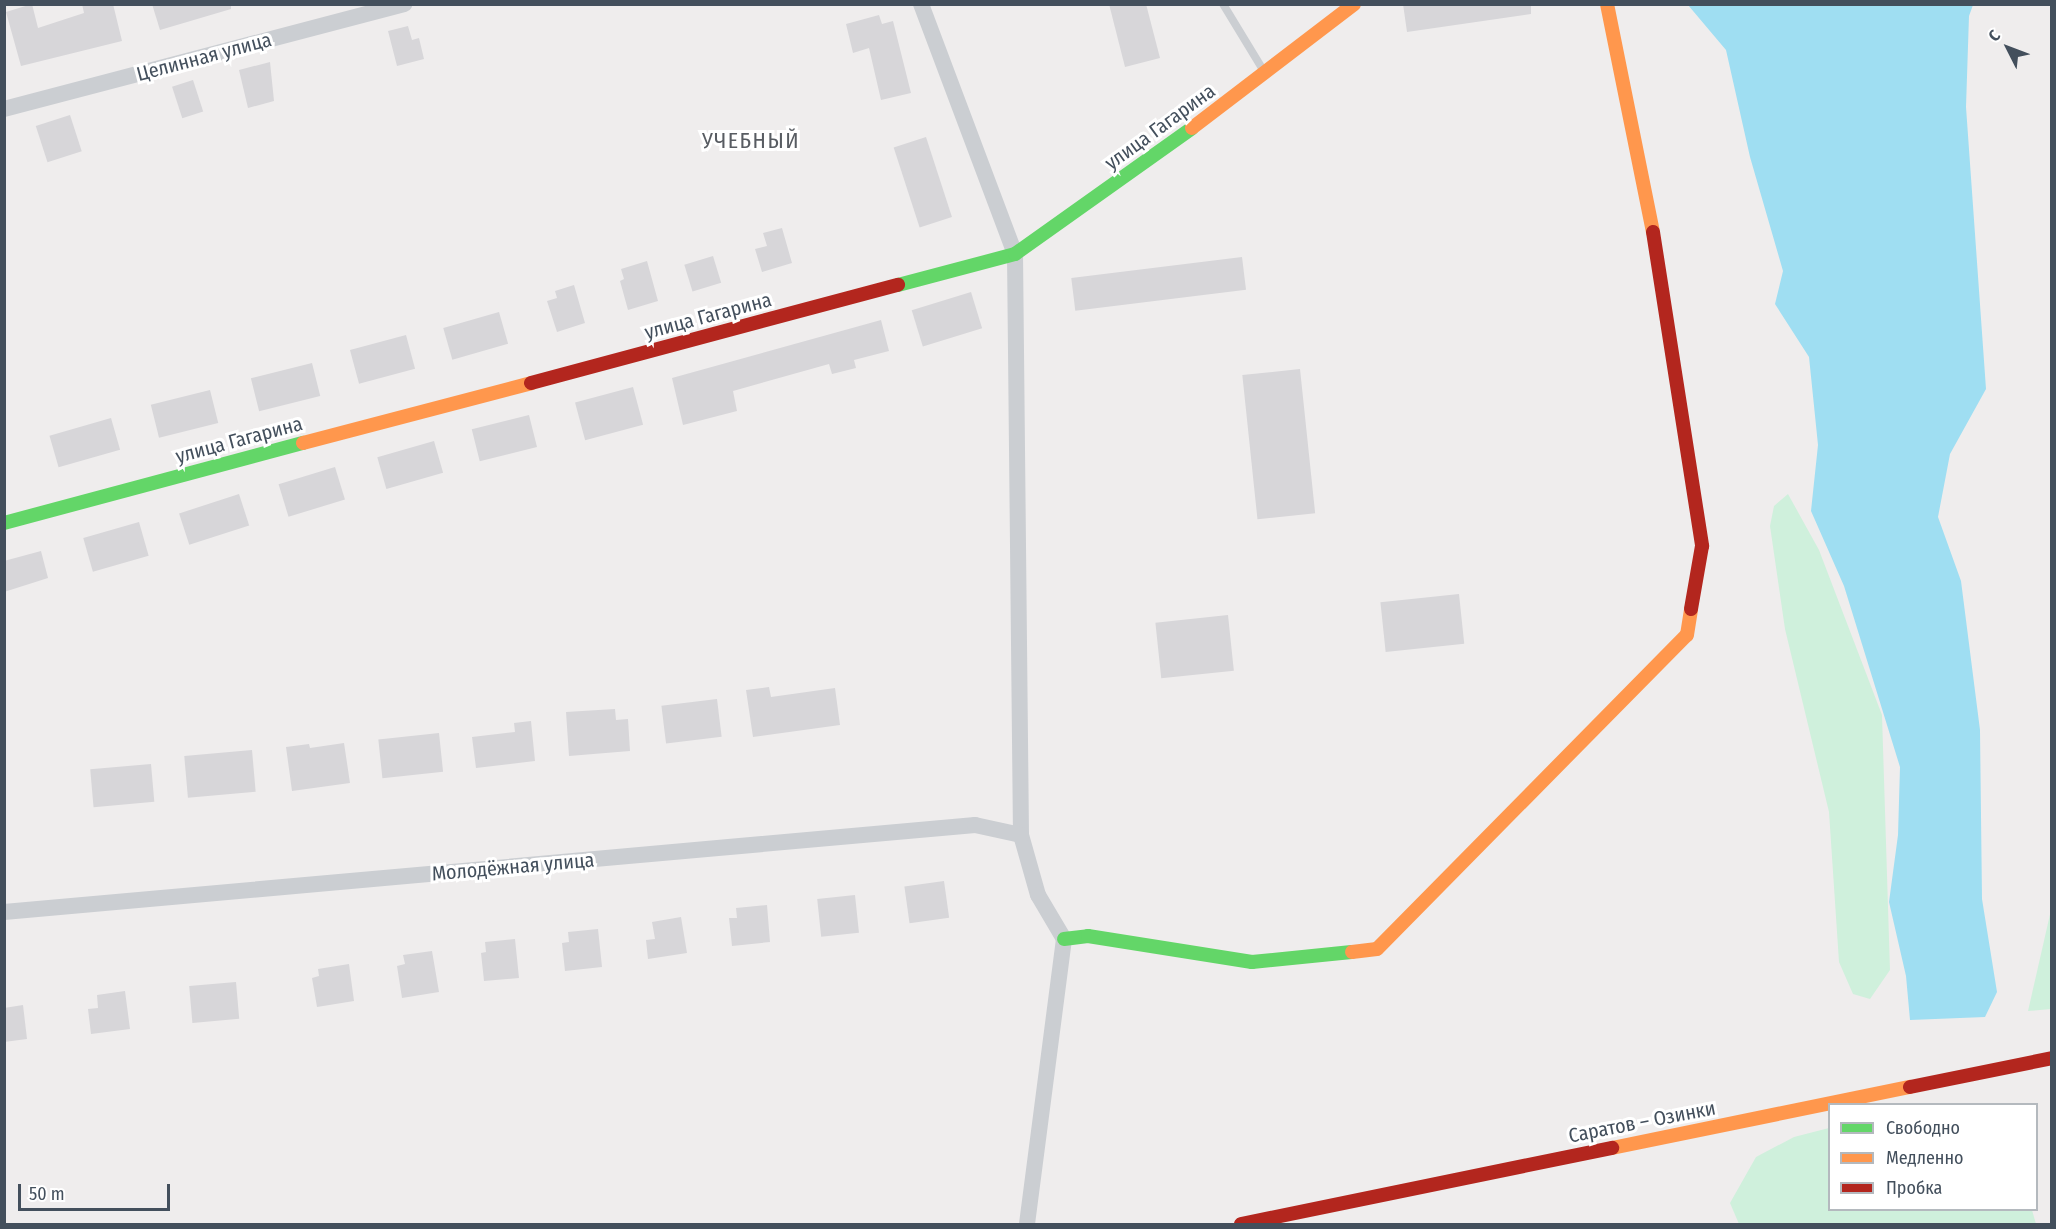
<!DOCTYPE html>
<meta charset="utf-8">
<style>
body{margin:0}
#map{position:relative;width:2056px;height:1229px;overflow:hidden;background:#efeded;font-family:"Fira Sans Condensed",sans-serif}
div>[style]{position:absolute}
.green>*{inset:0;background:#cff0dc}
.water>*{inset:0;background:#9fdef2}
.building>*{inset:0;background:#d7d6d9;transform-origin:0 0}
.lane>*{height:8px;margin:-4px;padding:0 4px;transform-origin:4px;border-radius:4px;background:#cbced2}
.street>*{height:16px;margin:-8px;padding:0 8px;transform-origin:8px;border-radius:8px;background:#cbced2}
.fast>*{height:14px;margin:-7px;padding:0 7px;transform-origin:7px;border-radius:7px;background:#63d668}
.slow>*{height:14px;margin:-7px;padding:0 7px;transform-origin:7px;border-radius:7px;background:#ff974d}
.jam>*{height:14px;margin:-7px;padding:0 7px;transform-origin:7px;border-radius:7px;background:#b3261e}
span{translate:-50% -50%;white-space:nowrap;text-align:center;line-height:1.15;-webkit-text-stroke:6px #fff;paint-order:stroke}
.street-label{font-size:20px;color:#434f5c}
.quarter-label{font-size:22px;color:#585c62;letter-spacing:1.5px}
.frame{position:absolute;inset:0;border:6px solid #434f5c;pointer-events:none}
.legend{position:absolute;left:1828px;top:1103px;width:210px;height:108px;box-sizing:border-box;background:#fff;border:2px solid #b4b9be;margin:0;padding:8px 10px;list-style:none;font-size:18px;color:#434f5c}
.legend li{display:flex;align-items:center;gap:12px;height:30px}
.legend b{width:30px;border:2px solid #b4b9be}
.north{position:absolute;left:1978px;top:18px;width:60px;height:60px;-webkit-text-stroke:4px #fff;paint-order:stroke;rotate:312deg;font-size:16px;font-weight:700;line-height:24px;text-align:center;color:#434f5c}
.north::after{content:'';display:block;margin:auto;width:21px;height:27px;background:#434f5c;clip-path:polygon(50% 0,100% 100%,50% 72%,0 100%)}
.scale{position:absolute;left:18px;top:1184px;width:152px;height:27px;box-sizing:border-box;border:3px solid #434f5c;border-top:0;padding-left:8px;font-size:18px;line-height:21px;white-space:nowrap;color:#434f5c;-webkit-text-stroke:4px #fff;paint-order:stroke}
</style>
<div id="map">
<div class="green">
<div style="clip-path:polygon(1788px 494px,1819px 550px,1882px 715px,1890px 970px,1870px 999px,1853px 994px,1839px 962px,1829px 812px,1785px 629px,1770px 526px,1774px 506px)"></div>
<div style="clip-path:polygon(2051px 910px,2051px 1009px,2028px 1011px)"></div>
<div style="clip-path:polygon(1829px 1128px,1830px 1210px,2032px 1210px,2036px 1224px,1739px 1224px,1730px 1203px,1756px 1157px,1794px 1137px)"></div>
</div>
<div class="water">
<div style="clip-path:polygon(1688px 5px,1973px 5px,1969px 16px,1966px 107px,1986px 389px,1950px 454px,1938px 517px,1961px 581px,1980px 730px,1982px 899px,1997px 992px,1985px 1017px,1910px 1020px,1906px 976px,1889px 902px,1898px 835px,1900px 767px,1844px 586px,1811px 511px,1818px 445px,1809px 357px,1775px 304px,1783px 271px,1750px 157px,1726px 50px)"></div>
</div>
<div class="building">
<div style="clip-path:polygon(32px 4px,38px 28px,84px 13px,82px 4px,113px 4px,122px 41px,21px 66px,6px 12px)"></div>
<div style="clip-path:polygon(152px 4px,231px 4px,231px 9px,160px 30px)"></div>
<div style="clip-path:polygon(1109px 4px,1146px 4px,1160px 58px,1125px 67px)"></div>
<div style="clip-path:polygon(1403px 4px,1531px 4px,1531px 14px,1407px 32px)"></div>
<div style="clip-path:polygon(879px 15px,882px 24px,893px 21px,911px 93px,881px 100px,869px 48px,853px 53px,846px 24px)"></div>
<div style="clip-path:polygon(408px 26px,412px 40px,419px 38px,424px 59px,397px 66px,388px 31px)"></div>
<div style="clip-path:polygon(270px 62px,274px 101px,248px 108px,239px 70px)"></div>
<div style="left:193px;top:80px;width:33px;height:22px;rotate:72deg"></div>
<div style="left:70px;top:115px;width:38px;height:36px;rotate:72deg"></div>
<div style="left:926px;top:137px;width:84px;height:34px;rotate:72deg"></div>
<div style="clip-path:polygon(782px 228px,792px 263px,762px 272px,755px 249px,767px 246px,763px 233px)"></div>
<div style="left:713px;top:256px;width:28px;height:30px;rotate:73deg"></div>
<div style="left:1242px;top:257px;width:33px;height:172px;rotate:83deg"></div>
<div style="clip-path:polygon(647px 261px,658px 301px,628px 310px,620px 281px,624px 279px,621px 269px)"></div>
<div style="clip-path:polygon(574px 285px,585px 323px,557px 332px,547px 301px,557px 298px,555px 291px)"></div>
<div style="left:971px;top:292px;width:38px;height:62px;rotate:73deg"></div>
<div style="left:499px;top:312px;width:33px;height:58px;rotate:74deg"></div>
<div style="clip-path:polygon(881px 320px,889px 351px,854px 360px,856px 368px,832px 374px,829px 364px,733px 391px,737px 411px,683px 425px,672px 378px)"></div>
<div style="left:406px;top:335px;width:35px;height:58px;rotate:75deg"></div>
<div style="left:312px;top:363px;width:34px;height:63px;rotate:76deg"></div>
<div style="left:1300px;top:369px;width:145px;height:58px;rotate:84deg"></div>
<div style="left:633px;top:387px;width:39px;height:60px;rotate:75deg"></div>
<div style="left:210px;top:390px;width:34px;height:61px;rotate:76deg"></div>
<div style="left:529px;top:415px;width:33px;height:59px;rotate:76deg"></div>
<div style="left:111px;top:418px;width:33px;height:64px;rotate:74deg"></div>
<div style="left:434px;top:441px;width:33px;height:59px;rotate:74deg"></div>
<div style="left:335px;top:467px;width:34px;height:59px;rotate:73deg"></div>
<div style="left:239px;top:494px;width:33px;height:63px;rotate:72deg"></div>
<div style="left:139px;top:522px;width:35px;height:58px;rotate:74deg"></div>
<div style="clip-path:polygon(41px 551px,48px 578px,4px 592px,4px 561px)"></div>
<div style="left:1459px;top:594px;width:50px;height:79px;rotate:84deg"></div>
<div style="left:1228px;top:615px;width:56px;height:73px;rotate:84deg"></div>
<div style="clip-path:polygon(769px 687px,771px 697px,835px 688px,840px 725px,753px 737px,746px 690px)"></div>
<div style="left:717px;top:699px;width:38px;height:56px;rotate:83deg"></div>
<div style="clip-path:polygon(615px 709px,616px 720px,628px 719px,630px 751px,569px 756px,566px 712px)"></div>
<div style="clip-path:polygon(531px 721px,535px 761px,476px 768px,472px 737px,515px 732px,514px 723px)"></div>
<div style="left:439px;top:733px;width:39px;height:61px;rotate:84deg"></div>
<div style="clip-path:polygon(344px 743px,350px 783px,292px 791px,286px 747px,309px 744px,310px 748px)"></div>
<div style="left:252px;top:750px;width:42px;height:68px;rotate:85deg"></div>
<div style="left:151px;top:764px;width:38px;height:61px;rotate:85deg"></div>
<div style="left:944px;top:881px;width:37px;height:40px;rotate:82deg"></div>
<div style="left:855px;top:895px;width:38px;height:38px;rotate:84deg"></div>
<div style="clip-path:polygon(767px 905px,770px 942px,732px 946px,729px 918px,737px 918px,736px 908px)"></div>
<div style="clip-path:polygon(681px 917px,687px 953px,648px 959px,646px 940px,655px 939px,652px 922px)"></div>
<div style="clip-path:polygon(598px 929px,602px 967px,565px 971px,562px 943px,569px 942px,568px 932px)"></div>
<div style="clip-path:polygon(515px 939px,519px 978px,484px 981px,481px 953px,486px 952px,485px 942px)"></div>
<div style="clip-path:polygon(432px 951px,439px 992px,402px 998px,397px 966px,405px 964px,403px 955px)"></div>
<div style="clip-path:polygon(349px 964px,354px 1001px,317px 1007px,312px 978px,319px 976px,318px 969px)"></div>
<div style="left:236px;top:982px;width:37px;height:47px;rotate:85deg"></div>
<div style="clip-path:polygon(125px 991px,130px 1029px,91px 1034px,88px 1009px,98px 1008px,97px 995px)"></div>
<div style="clip-path:polygon(23px 1005px,27px 1039px,4px 1042px,4px 1008px)"></div>
</div>
<div class="lane">
<div style="left:1223px;top:4px;width:81px;rotate:58.7deg"></div>
</div>
<div class="street">
<div style="left:921px;top:4px;width:267px;rotate:69.4deg"></div>
<div style="left:1015px;top:254px;width:581px;rotate:89.41deg"></div>
<div style="left:1021px;top:835px;width:62px;rotate:74.2deg"></div>
<div style="left:1038px;top:895px;width:51px;rotate:59.4deg"></div>
<div style="left:1064px;top:939px;width:287px;rotate:97.4deg"></div>
<div style="left:4px;top:109px;width:414px;rotate:-14.7deg"></div>
<div style="left:4px;top:912px;width:975px;rotate:-5.12deg"></div>
<div style="left:975px;top:825px;width:47px;rotate:12.3deg"></div>
</div>
<div class="fast">
<div style="left:898px;top:285px;width:121px;rotate:-14.8deg"></div>
<div style="left:1015px;top:254px;width:217px;rotate:-35.4deg"></div>
<div style="left:4px;top:523px;width:310px;rotate:-15deg"></div>
<div style="left:1064px;top:939px;width:24px;rotate:-7deg"></div>
<div style="left:1088px;top:936px;width:166px;rotate:9deg"></div>
<div style="left:1252px;top:962px;width:100px;rotate:-5.7deg"></div>
</div>
<div class="slow">
<div style="left:1607px;top:4px;width:233px;rotate:78.6deg"></div>
<div style="left:1192px;top:128px;width:204px;rotate:-37.4deg"></div>
<div style="left:303px;top:443px;width:236px;rotate:-14.7deg"></div>
<div style="left:1352px;top:952px;width:25px;rotate:-7deg"></div>
<div style="left:1377px;top:949px;width:441px;rotate:-45.4deg"></div>
<div style="left:1687px;top:635px;width:26px;rotate:-81deg"></div>
<div style="left:1612px;top:1148px;width:304px;rotate:-11.6deg"></div>
</div>
<div class="jam">
<div style="left:1653px;top:232px;width:318px;rotate:81.1deg"></div>
<div style="left:1702px;top:546px;width:64px;rotate:99.9deg"></div>
<div style="left:531px;top:383px;width:380px;rotate:-15deg"></div>
<div style="left:1910px;top:1087px;width:145px;rotate:-11.5deg"></div>
<div style="left:1241px;top:1224px;width:379px;rotate:-11.6deg"></div>
</div>
<div class="street-label">
<span style="left:204px;top:57px;rotate:-15deg">Целинная улица</span>
<span style="left:1160px;top:127px;rotate:-36deg">улица Гагарина</span>
<span style="left:708px;top:316px;rotate:-15deg">улица Гагарина</span>
<span style="left:239px;top:440px;rotate:-15deg">улица Гагарина</span>
<span style="left:513px;top:867px;rotate:-5deg">Молодёжная улица</span>
<span style="left:1642px;top:1122px;rotate:-11deg">Саратов – Озинки</span>
</div>
<div class="quarter-label">
<span style="left:751px;top:141px">УЧЕБНЫЙ</span>
</div>
<div class="frame"></div>
<ul class="legend">
<li><b style="height:8px;background:#63d668"></b>Свободно</li>
<li><b style="height:8px;background:#ff974d"></b>Медленно</li>
<li><b style="height:8px;background:#b3261e"></b>Пробка</li>
</ul>
<div class="north">С</div>
<div class="scale">50 m</div>
</div>
